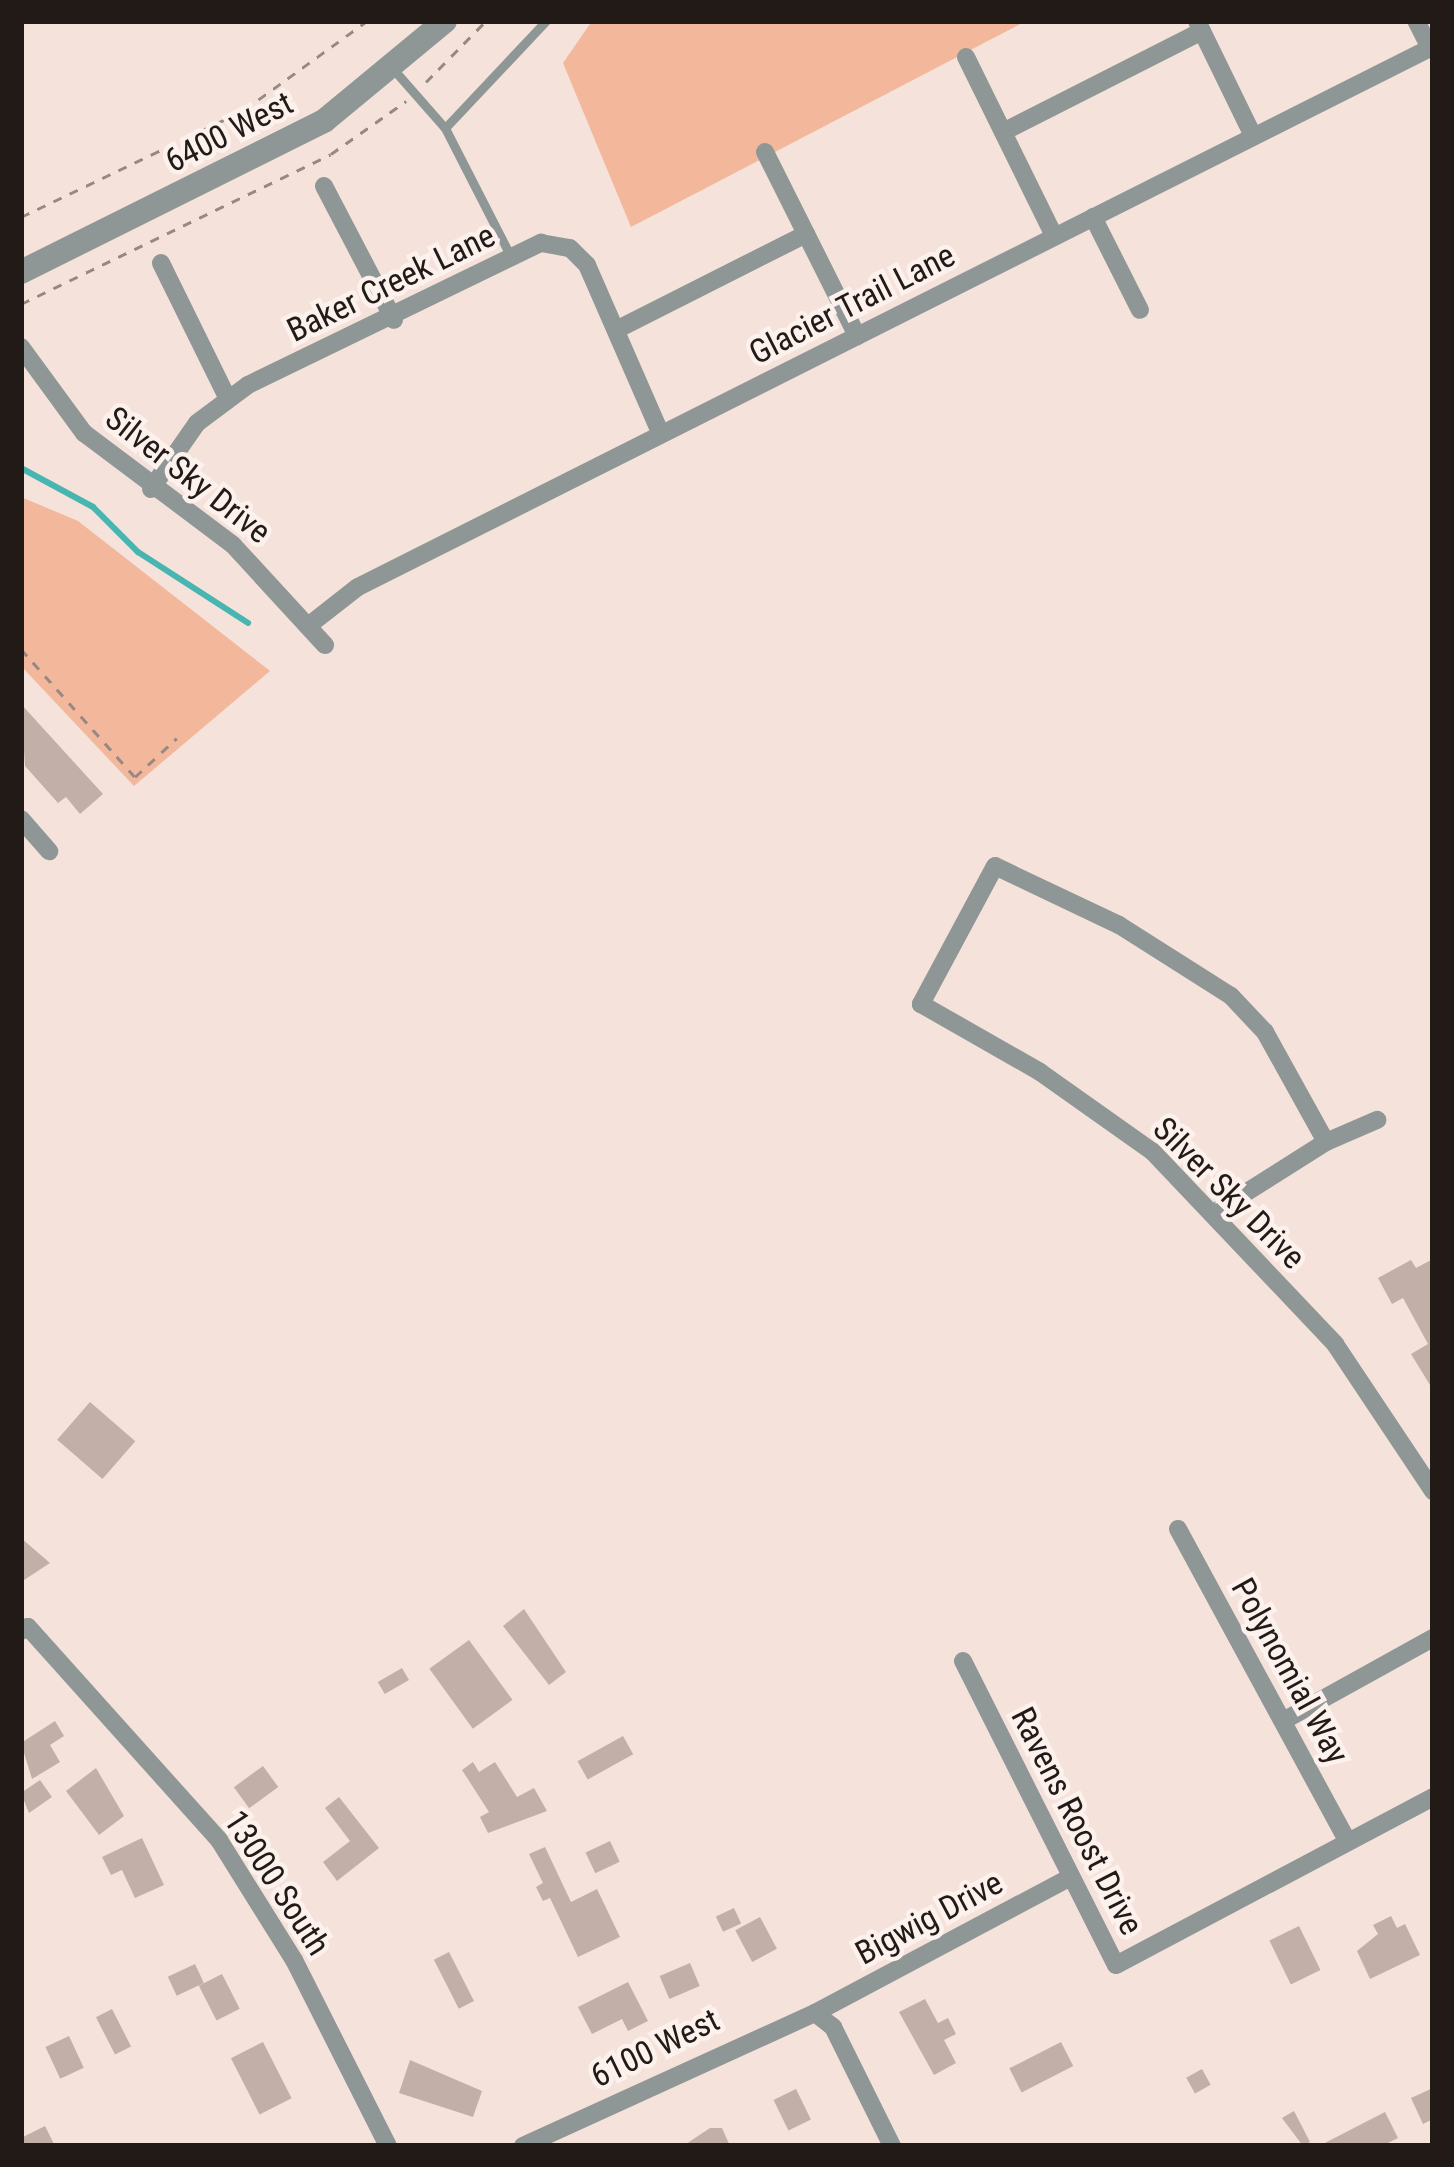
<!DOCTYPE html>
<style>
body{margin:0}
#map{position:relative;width:1454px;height:2167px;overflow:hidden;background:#f5e2da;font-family:"Roboto Condensed",sans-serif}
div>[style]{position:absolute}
.green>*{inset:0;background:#f3b79b}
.stream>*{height:6px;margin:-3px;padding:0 3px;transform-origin:3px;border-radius:3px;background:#48b5b1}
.building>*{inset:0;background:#c2b0a8;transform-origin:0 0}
.path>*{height:3px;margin-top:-1.5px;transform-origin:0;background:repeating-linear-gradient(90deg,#968983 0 9px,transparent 0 18px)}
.service>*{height:9px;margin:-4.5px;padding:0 4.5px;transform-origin:4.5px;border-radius:4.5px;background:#8e9796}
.minor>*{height:18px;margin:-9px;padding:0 9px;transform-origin:9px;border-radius:9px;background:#8e9796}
.tertiary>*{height:24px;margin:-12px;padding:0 12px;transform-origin:12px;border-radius:12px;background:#8e9796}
span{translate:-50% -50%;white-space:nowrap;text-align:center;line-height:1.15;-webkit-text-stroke:9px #fcf1ec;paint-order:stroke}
.street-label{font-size:33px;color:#211a17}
.frame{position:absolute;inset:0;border:24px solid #211a17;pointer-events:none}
</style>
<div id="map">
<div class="green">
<div style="clip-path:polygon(592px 21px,1026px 21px,631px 227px,563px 63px)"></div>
<div style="clip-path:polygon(21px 497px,78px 521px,270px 671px,134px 786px,21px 666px)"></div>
</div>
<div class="stream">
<div style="left:21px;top:468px;width:82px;rotate:28.4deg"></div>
<div style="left:93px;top:507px;width:64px;rotate:45deg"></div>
<div style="left:138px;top:552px;width:131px;rotate:32.8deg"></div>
</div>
<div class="building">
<div style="clip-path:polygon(21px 704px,103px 794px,80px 814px,66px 797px,58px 803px,25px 766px)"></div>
<div style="clip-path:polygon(1433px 1259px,1433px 1390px,1411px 1354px,1428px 1344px,1403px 1298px,1392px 1304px,1378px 1278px,1411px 1260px,1416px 1268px)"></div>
<div style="left:90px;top:1402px;width:60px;height:50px;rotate:41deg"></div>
<div style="clip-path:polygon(21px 1538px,50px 1563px,21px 1582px)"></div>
<div style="clip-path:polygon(524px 1609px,566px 1672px,549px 1685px,503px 1626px)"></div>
<div style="left:469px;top:1640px;width:74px;height:49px;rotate:54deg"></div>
<div style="left:402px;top:1668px;width:14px;height:28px;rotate:60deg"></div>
<div style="clip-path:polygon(55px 1721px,64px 1736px,50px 1745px,60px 1762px,32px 1779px,21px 1743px)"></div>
<div style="left:623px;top:1736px;width:21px;height:52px;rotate:61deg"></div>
<div style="clip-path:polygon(473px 1762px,479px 1772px,495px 1762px,517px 1797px,534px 1788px,547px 1811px,488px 1833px,480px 1817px,489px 1812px,462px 1770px)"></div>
<div style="left:263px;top:1766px;width:26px;height:36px;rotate:54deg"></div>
<div style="clip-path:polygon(96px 1768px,124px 1816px,99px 1835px,66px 1791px)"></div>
<div style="clip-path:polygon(40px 1780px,52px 1797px,29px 1813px,21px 1793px)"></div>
<div style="clip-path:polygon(339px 1797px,379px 1848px,337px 1881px,323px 1862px,350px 1841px,325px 1808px)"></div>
<div style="clip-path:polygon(142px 1838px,164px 1885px,135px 1898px,122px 1870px,111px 1875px,102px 1857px)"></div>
<div style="left:610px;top:1841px;width:23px;height:27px;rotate:65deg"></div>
<div style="clip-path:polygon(545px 1847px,571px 1902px,597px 1889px,620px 1937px,578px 1957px,550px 1898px,543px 1901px,536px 1887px,543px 1883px,529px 1854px)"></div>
<div style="left:734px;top:1908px;width:17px;height:20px;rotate:65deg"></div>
<div style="clip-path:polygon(1391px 1916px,1397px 1928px,1405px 1924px,1420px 1955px,1370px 1979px,1357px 1951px,1378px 1934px,1373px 1925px)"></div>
<div style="left:760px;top:1917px;width:36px;height:28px;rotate:62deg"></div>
<div style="left:1299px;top:1926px;width:49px;height:33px;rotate:64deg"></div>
<div style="left:449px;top:1952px;width:55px;height:17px;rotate:63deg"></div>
<div style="left:690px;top:1963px;width:25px;height:33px;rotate:67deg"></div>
<div style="left:195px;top:1964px;width:21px;height:30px;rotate:65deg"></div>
<div style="left:222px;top:1974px;width:39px;height:26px;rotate:63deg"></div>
<div style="clip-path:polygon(628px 1982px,648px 2021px,628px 2031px,622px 2019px,592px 2034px,578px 2007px)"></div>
<div style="clip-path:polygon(925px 1999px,938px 2023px,948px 2018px,956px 2034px,944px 2040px,956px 2063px,934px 2075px,899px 2012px)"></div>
<div style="left:112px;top:2009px;width:42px;height:18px;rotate:63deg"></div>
<div style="left:69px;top:2036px;width:35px;height:26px;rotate:65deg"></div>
<div style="left:263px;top:2042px;width:63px;height:36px;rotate:63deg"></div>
<div style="left:1061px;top:2042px;width:27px;height:58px;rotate:63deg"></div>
<div style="clip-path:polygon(410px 2060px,482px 2091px,473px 2117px,399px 2093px)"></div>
<div style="left:1202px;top:2069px;width:18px;height:18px;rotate:61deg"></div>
<div style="clip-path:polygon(1433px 2088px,1433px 2119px,1423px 2124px,1411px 2098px)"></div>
<div style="left:796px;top:2089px;width:34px;height:25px;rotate:64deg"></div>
<div style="clip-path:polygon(1294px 2111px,1310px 2142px,1303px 2146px,1282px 2118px)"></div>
<div style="clip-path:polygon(1385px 2112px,1398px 2138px,1382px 2146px,1319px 2146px)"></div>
<div style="clip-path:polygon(45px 2126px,55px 2146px,21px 2146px,21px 2138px)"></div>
<div style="clip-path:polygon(710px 2128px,722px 2128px,730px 2146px,683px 2146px)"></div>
</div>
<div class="path">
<div style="left:426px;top:82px;width:86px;rotate:-45.5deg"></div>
<div style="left:21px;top:217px;width:247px;rotate:-25.6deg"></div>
<div style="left:244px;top:110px;width:152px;rotate:-35.9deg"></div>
<div style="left:21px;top:304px;width:344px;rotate:-25.8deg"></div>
<div style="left:331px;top:154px;width:92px;rotate:-35.2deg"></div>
<div style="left:21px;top:649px;width:171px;rotate:48.3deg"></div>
<div style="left:135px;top:777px;width:57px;rotate:-42.9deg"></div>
</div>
<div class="service">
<div style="left:394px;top:70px;width:77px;rotate:48.7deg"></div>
<div style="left:445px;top:128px;width:147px;rotate:-46.7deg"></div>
<div style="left:445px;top:128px;width:145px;rotate:62.9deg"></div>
</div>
<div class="minor">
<div style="left:1197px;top:21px;width:128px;rotate:64deg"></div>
<div style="left:966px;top:57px;width:199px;rotate:63.8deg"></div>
<div style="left:1003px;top:132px;width:223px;rotate:-26.9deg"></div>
<div style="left:765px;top:152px;width:206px;rotate:63.4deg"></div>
<div style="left:324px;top:186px;width:151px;rotate:62.4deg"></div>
<div style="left:1093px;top:217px;width:104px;rotate:63.2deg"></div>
<div style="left:161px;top:263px;width:152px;rotate:63.8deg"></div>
<div style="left:616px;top:330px;width:213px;rotate:-26.8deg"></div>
<div style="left:21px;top:347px;width:107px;rotate:53.8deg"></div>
<div style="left:84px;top:433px;width:186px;rotate:36.9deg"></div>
<div style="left:233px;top:545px;width:136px;rotate:47.4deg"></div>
<div style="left:151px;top:489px;width:80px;rotate:-55.1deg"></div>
<div style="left:197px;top:423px;width:64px;rotate:-36.7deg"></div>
<div style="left:248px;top:385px;width:326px;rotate:-25.9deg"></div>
<div style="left:541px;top:243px;width:29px;rotate:10deg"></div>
<div style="left:570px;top:248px;width:24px;rotate:45deg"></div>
<div style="left:587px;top:265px;width:184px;rotate:66.4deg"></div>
<div style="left:308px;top:626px;width:63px;rotate:-38deg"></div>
<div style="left:358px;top:587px;width:1200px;rotate:-26.69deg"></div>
<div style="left:1430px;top:48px;width:30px;rotate:-117deg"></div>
<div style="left:21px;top:819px;width:43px;rotate:48.8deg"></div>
<div style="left:1326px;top:1142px;width:126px;rotate:-119deg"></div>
<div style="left:1265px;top:1032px;width:50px;rotate:-133.4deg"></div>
<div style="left:1231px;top:996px;width:133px;rotate:-147.6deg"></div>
<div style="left:1119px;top:925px;width:137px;rotate:-154.6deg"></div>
<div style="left:995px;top:866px;width:157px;rotate:118.2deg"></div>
<div style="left:921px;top:1004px;width:137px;rotate:29.7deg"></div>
<div style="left:1040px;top:1072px;width:138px;rotate:35.3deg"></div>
<div style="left:1153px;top:1152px;width:265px;rotate:46.5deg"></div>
<div style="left:1335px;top:1344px;width:177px;rotate:56.3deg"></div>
<div style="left:1212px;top:1214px;width:135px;rotate:-32.3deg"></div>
<div style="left:1326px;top:1142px;width:56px;rotate:-23.3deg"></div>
<div style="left:1178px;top:1529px;width:356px;rotate:61.5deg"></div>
<div style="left:21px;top:1631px;width:8px;rotate:-30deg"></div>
<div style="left:28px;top:1627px;width:286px;rotate:48.1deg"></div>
<div style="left:219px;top:1840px;width:142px;rotate:58deg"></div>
<div style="left:294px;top:1960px;width:208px;rotate:63.2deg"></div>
<div style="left:963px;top:1661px;width:340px;rotate:63.3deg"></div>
<div style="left:1116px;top:1965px;width:359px;rotate:-27.9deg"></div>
<div style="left:1283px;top:1721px;width:171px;rotate:-29deg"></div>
<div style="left:815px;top:2013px;width:23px;rotate:38deg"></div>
<div style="left:833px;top:2027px;width:133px;rotate:63.6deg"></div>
<div style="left:523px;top:2146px;width:321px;rotate:-24.5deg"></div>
<div style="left:815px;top:2013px;width:290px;rotate:-28deg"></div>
</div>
<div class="tertiary">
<div style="left:21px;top:272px;width:339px;rotate:-26.5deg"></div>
<div style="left:324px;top:121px;width:157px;rotate:-39.6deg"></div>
</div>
<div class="street-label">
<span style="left:229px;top:132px;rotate:-27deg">6400 West</span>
<span style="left:391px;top:283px;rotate:-26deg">Baker Creek Lane</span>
<span style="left:852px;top:304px;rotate:-27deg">Glacier Trail Lane</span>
<span style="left:188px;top:475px;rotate:38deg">Silver Sky Drive</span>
<span style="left:1229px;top:1193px;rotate:45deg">Silver Sky Drive</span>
<span style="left:1290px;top:1671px;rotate:61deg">Polynomial Way</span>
<span style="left:1077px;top:1821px;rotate:63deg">Ravens Roost Drive</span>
<span style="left:277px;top:1883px;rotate:57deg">13000 South</span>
<span style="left:929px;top:1918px;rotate:-28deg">Bigwig Drive</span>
<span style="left:655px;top:2048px;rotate:-26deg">6100 West</span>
</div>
<div class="frame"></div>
</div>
